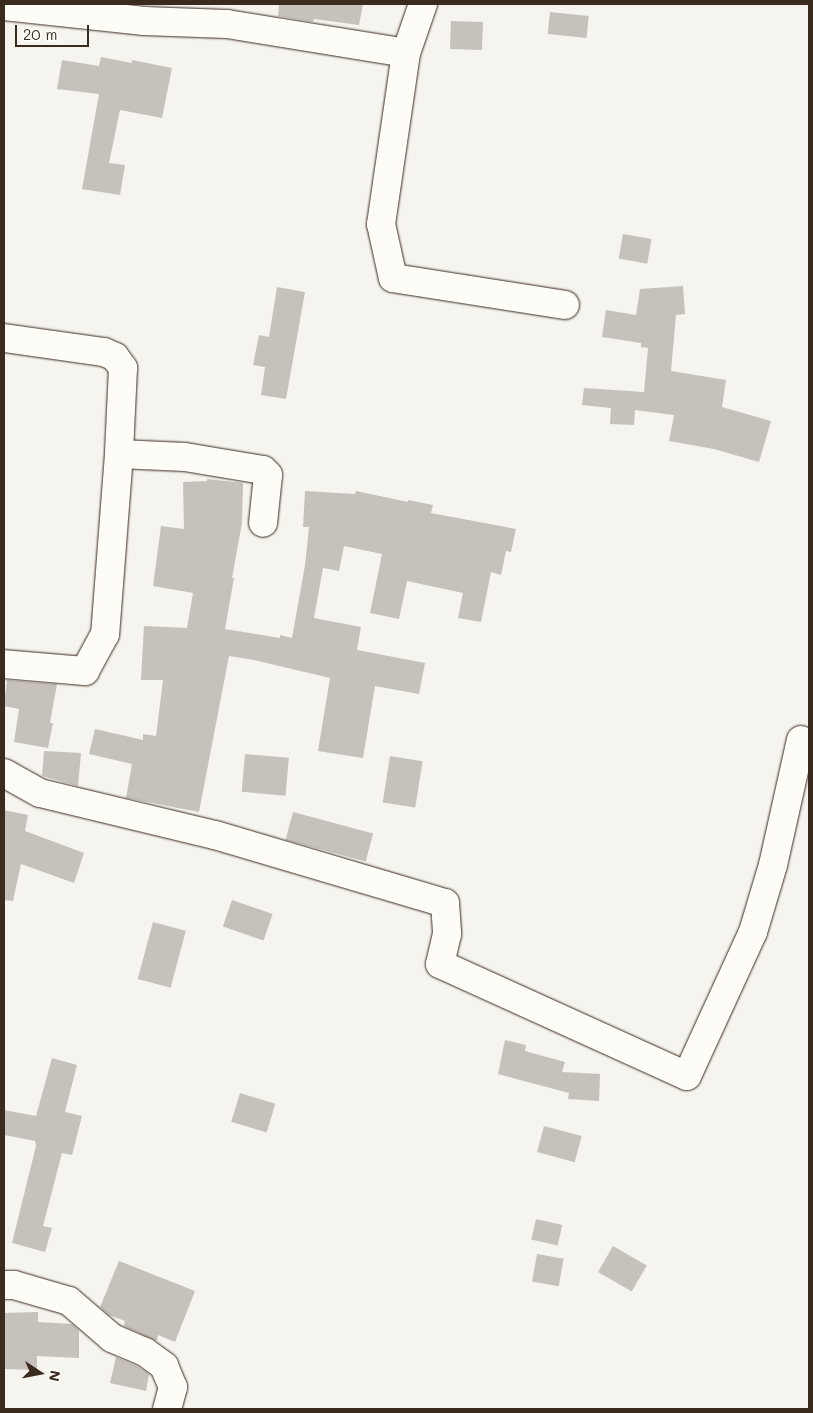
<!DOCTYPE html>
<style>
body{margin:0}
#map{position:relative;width:813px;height:1413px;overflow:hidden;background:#f5f4ee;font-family:Mali,sans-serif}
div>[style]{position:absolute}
.building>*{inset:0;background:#c7c1bb;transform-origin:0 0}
.roads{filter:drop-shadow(0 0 1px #3b2a1e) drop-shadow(0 0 1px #3b2a1e)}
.minor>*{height:28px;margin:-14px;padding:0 14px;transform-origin:14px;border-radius:14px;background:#fdfcf7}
span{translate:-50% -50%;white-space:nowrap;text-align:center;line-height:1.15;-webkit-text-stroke:5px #fdfcf7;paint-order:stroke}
.frame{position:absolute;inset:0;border:5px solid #3b2a1e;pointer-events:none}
.north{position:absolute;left:15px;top:1348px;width:50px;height:50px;-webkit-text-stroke:4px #fdfcf7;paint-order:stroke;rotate:101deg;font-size:14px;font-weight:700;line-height:20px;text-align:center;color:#3b2a1e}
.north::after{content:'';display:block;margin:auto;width:18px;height:22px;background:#3b2a1e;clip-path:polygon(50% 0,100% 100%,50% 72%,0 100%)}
.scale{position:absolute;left:15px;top:25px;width:74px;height:22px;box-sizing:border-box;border:2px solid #3b2a1e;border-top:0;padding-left:6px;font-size:15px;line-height:18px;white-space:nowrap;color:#3b2a1e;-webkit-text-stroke:4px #fdfcf7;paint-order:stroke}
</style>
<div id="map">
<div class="building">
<div style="clip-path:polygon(279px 4px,363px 4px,359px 25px,314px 19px,313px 22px,278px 16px)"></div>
<div style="left:550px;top:12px;width:39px;height:22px;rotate:6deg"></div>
<div style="left:451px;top:21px;width:32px;height:28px;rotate:2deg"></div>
<div style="clip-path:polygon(101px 57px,132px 63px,132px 60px,172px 68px,162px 118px,120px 110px,109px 163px,125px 165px,120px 195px,82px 189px,99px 94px,57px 89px,62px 60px,99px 66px)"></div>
<div style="left:623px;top:234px;width:29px;height:25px;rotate:10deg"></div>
<div style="clip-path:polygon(683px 286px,685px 314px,676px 315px,671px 371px,726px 380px,722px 407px,771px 421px,759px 462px,714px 449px,669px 441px,674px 415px,635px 410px,634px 425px,610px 424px,611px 408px,582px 405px,584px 388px,644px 392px,648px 348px,641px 347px,641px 343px,602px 337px,606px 310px,636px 315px,640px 289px)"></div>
<div style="clip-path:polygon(277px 287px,305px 292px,286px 399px,261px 395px,265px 367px,253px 365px,259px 335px,269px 337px)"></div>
<div style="clip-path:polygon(207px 479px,243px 483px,242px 523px,232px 578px,234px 578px,225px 629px,280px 638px,280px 635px,292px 638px,305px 565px,309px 527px,303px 527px,305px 491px,355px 494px,356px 491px,408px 502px,408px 500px,433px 505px,431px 513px,516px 529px,511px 552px,506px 551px,501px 575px,491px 572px,481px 622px,458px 618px,463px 593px,407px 581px,399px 619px,370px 613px,382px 554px,344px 546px,339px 571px,323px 568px,314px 618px,361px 627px,357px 650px,425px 663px,419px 694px,375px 686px,363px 758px,318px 751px,330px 678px,254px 660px,229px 656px,199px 812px,126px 798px,132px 764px,89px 754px,95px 729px,143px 740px,143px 734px,156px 736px,163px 680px,141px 680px,144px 626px,187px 628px,193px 593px,153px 586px,161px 526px,184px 529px,183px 482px,207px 481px)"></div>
<div style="clip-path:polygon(7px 680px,57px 684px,50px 723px,53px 723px,48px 748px,14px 742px,19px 709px,4px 706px)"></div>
<div style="clip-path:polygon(44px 751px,81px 753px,78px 786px,42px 776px)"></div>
<div style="left:245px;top:754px;width:44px;height:38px;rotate:5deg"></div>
<div style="left:390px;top:756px;width:33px;height:47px;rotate:9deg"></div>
<div style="clip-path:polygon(4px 810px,28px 815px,25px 831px,84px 853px,74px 883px,21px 864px,13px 901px,4px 900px)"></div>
<div style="left:293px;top:812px;width:83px;height:29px;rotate:15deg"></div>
<div style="left:232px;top:900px;width:43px;height:28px;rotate:19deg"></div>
<div style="left:153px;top:922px;width:34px;height:59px;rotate:15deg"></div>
<div style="clip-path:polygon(505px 1040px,526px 1045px,525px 1051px,565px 1062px,562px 1072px,600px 1074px,599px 1101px,568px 1099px,569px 1093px,498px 1074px)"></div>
<div style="clip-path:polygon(52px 1058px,77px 1065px,65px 1112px,82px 1116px,72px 1155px,62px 1153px,43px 1226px,52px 1228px,45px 1252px,12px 1243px,36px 1146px,35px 1141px,4px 1135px,4px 1110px,36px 1116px)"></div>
<div style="left:240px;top:1093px;width:37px;height:30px;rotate:17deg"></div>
<div style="left:544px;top:1126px;width:39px;height:27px;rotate:15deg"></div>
<div style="left:536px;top:1219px;width:27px;height:21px;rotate:13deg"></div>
<div style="left:613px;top:1246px;width:39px;height:30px;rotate:30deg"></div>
<div style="left:537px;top:1254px;width:27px;height:28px;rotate:10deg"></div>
<div style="clip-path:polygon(119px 1261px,195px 1291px,175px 1342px,158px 1335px,157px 1341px,124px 1326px,125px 1321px,109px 1315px,100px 1307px)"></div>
<div style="clip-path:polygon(38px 1312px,38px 1322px,72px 1324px,79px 1330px,79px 1358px,37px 1356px,37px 1370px,4px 1369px,4px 1313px)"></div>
<div style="clip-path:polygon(116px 1357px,137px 1366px,149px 1374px,146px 1391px,110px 1383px)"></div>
</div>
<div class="roads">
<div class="minor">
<div style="left:423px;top:4px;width:52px;rotate:109.1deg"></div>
<div style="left:406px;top:53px;width:173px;rotate:98.3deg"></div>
<div style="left:381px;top:224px;width:55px;rotate:77.5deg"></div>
<div style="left:393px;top:278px;width:174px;rotate:8.9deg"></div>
<div style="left:4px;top:6px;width:141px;rotate:6.1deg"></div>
<div style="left:144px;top:21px;width:83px;rotate:2.1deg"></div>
<div style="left:227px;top:24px;width:181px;rotate:9.2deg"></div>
<div style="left:4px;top:338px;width:101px;rotate:8deg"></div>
<div style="left:104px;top:352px;width:12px;rotate:24deg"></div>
<div style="left:115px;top:357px;width:14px;rotate:54deg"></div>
<div style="left:123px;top:368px;width:86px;rotate:92.7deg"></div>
<div style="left:119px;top:454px;width:181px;rotate:94.4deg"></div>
<div style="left:105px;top:634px;width:42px;rotate:118.4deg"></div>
<div style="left:85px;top:671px;width:81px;rotate:-175.1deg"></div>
<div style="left:119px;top:454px;width:66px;rotate:2.6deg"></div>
<div style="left:185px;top:457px;width:79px;rotate:9.5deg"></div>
<div style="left:263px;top:470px;width:7px;rotate:45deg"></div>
<div style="left:268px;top:475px;width:48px;rotate:95.9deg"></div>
<div style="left:4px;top:773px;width:41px;rotate:29.1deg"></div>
<div style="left:40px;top:793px;width:180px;rotate:13.5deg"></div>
<div style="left:215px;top:835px;width:240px;rotate:16.5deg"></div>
<div style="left:445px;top:903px;width:31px;rotate:86deg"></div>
<div style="left:447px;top:934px;width:31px;rotate:103deg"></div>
<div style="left:440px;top:964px;width:271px;rotate:24.4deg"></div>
<div style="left:687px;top:1076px;width:158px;rotate:-65.4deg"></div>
<div style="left:753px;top:932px;width:70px;rotate:-73.4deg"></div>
<div style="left:773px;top:865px;width:128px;rotate:-77.4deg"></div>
<div style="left:4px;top:1285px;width:10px"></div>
<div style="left:14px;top:1285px;width:57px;rotate:16.2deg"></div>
<div style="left:69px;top:1301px;width:57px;rotate:40.7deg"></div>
<div style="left:112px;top:1338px;width:36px;rotate:23deg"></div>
<div style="left:145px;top:1352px;width:24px;rotate:36deg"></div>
<div style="left:164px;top:1366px;width:23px;rotate:67deg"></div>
<div style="left:173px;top:1387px;width:23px;rotate:105deg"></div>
</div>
</div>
<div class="frame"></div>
<div class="north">N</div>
<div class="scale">20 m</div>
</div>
